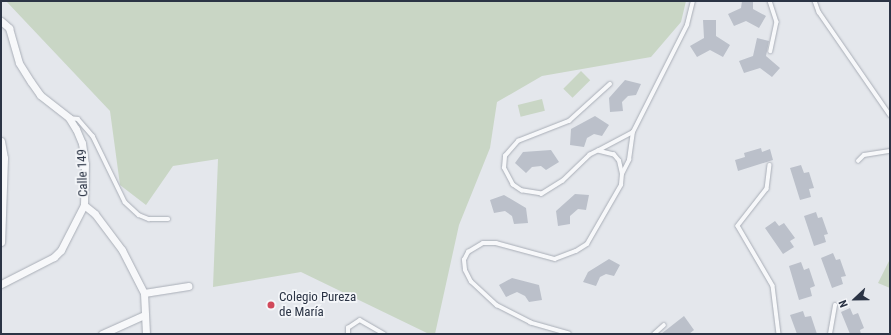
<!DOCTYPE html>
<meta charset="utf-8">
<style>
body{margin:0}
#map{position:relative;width:891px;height:335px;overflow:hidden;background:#e4e7ec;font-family:"Roboto Condensed",sans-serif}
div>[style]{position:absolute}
.green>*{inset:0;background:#c9d6c5;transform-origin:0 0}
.building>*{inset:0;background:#bbc0ca}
.roads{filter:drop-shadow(0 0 1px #a9aeb7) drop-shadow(0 0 1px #a9aeb7)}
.lane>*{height:3.5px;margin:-1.75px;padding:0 1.75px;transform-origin:1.75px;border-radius:1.75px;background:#f7f8fa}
.street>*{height:7px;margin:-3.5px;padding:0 3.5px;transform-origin:3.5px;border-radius:3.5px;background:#f7f8fa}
.dots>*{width:11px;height:11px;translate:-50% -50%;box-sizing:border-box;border:2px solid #f4f6f9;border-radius:50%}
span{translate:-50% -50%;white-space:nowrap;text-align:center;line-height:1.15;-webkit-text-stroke:3.5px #f4f6f9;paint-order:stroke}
.street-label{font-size:13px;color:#2b3445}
.poi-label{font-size:13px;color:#2b3445}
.left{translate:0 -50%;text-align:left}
.frame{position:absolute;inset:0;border:2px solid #2b3445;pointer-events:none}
.north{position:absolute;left:835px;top:279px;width:40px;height:40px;-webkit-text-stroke:3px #f4f6f9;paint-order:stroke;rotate:248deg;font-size:11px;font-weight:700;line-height:16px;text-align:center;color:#2b3445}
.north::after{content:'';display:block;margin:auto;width:14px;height:18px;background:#2b3445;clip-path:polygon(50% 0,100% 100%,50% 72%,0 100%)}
</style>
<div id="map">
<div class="green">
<div style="clip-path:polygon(6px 1px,686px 1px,681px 22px,651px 57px,542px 76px,497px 102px,490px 148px,459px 225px,435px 334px,429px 334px,301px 272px,213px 287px,218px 159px,173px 166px,146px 205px,120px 185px,110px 111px)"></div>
<div style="left:581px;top:71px;width:13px;height:25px;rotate:45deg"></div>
<div style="left:542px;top:99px;width:12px;height:25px;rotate:76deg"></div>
<div style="clip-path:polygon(889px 261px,890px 262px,890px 288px,878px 283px)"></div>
</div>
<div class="building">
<div style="clip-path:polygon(742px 1px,753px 1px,753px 9px,766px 16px,759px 28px,746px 21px,734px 26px,728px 14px,741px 8px)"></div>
<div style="clip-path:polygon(703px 20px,716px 20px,716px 36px,730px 45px,723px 57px,710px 50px,697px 57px,690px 46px,704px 38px)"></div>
<div style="clip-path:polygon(757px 38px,769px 41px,766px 56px,780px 68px,772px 77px,760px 68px,744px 73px,739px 61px,753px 56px)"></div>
<div style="clip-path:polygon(625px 80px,641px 84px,636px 95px,628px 96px,622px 102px,623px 111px,610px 112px,609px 98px)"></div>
<div style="clip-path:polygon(595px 116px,609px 125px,602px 136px,594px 134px,587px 138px,584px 147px,570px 145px,571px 129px)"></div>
<div style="clip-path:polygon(761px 148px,762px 152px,770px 149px,773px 160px,738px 171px,735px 160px,745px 157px,744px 153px)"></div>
<div style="clip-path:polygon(551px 150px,559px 162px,546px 170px,541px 166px,532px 167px,526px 173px,515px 163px,523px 152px)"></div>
<div style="clip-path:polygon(801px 165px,804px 173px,809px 172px,814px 188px,809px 189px,811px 197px,800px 200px,790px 168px)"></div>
<div style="clip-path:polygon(575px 194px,589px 195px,586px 210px,578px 209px,570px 216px,570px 224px,558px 226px,556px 211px)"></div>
<div style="clip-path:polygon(504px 195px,526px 208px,528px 223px,514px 224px,512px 216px,505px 211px,494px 213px,490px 200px)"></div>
<div style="clip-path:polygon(816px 212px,818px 218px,822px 217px,828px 234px,824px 235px,826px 242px,814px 246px,804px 216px)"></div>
<div style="clip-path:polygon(775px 221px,779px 226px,784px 223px,795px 238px,790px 241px,794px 247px,783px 254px,765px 228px)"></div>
<div style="clip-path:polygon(833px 253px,836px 260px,840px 259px,846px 276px,841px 277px,843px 284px,832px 288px,821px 258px)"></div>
<div style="clip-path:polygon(609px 259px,620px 265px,614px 276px,606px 274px,600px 277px,596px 286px,583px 282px,588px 272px)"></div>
<div style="clip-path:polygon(801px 262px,804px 270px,809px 268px,815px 286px,810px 288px,812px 296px,799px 300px,789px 266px)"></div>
<div style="clip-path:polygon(512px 278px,539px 285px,542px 300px,529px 302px,525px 296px,517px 292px,506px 297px,499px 285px)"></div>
<div style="clip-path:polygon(850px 308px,853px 315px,858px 313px,864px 328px,860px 330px,861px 334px,850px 334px,841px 312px)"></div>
<div style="clip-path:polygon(803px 311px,805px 317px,811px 316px,817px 334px,797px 334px,790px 315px)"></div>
<div style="clip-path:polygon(684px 316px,694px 330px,689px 334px,661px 334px)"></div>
</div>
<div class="roads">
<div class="lane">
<div style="left:770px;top:1px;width:22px;rotate:72deg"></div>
<div style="left:777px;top:22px;width:30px;rotate:102deg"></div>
<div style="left:815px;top:1px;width:12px;rotate:70deg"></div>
<div style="left:819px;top:12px;width:125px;rotate:55.4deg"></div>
<div style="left:69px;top:118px;width:9px;rotate:6deg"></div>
<div style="left:78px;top:119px;width:23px;rotate:49deg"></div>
<div style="left:93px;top:136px;width:73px;rotate:64.1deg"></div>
<div style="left:125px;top:202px;width:19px;rotate:43deg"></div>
<div style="left:139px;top:215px;width:11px;rotate:22deg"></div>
<div style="left:149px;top:219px;width:19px"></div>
<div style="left:599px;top:150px;width:38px;rotate:-28deg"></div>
<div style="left:633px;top:132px;width:120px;rotate:-63.2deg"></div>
<div style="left:687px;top:25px;width:25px;rotate:-76deg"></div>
<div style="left:858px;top:161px;width:8px;rotate:-45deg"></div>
<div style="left:864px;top:155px;width:26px;rotate:-9deg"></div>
<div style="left:770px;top:165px;width:24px;rotate:97deg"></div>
<div style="left:767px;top:189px;width:47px;rotate:128.1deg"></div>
<div style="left:738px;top:226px;width:69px;rotate:59.7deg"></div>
<div style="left:773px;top:286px;width:48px;rotate:82.9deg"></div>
<div style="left:622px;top:174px;width:16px;rotate:-63deg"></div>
<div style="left:629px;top:160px;width:28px;rotate:-82deg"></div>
<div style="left:348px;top:334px;width:6px;rotate:-90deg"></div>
<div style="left:348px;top:328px;width:14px;rotate:-34deg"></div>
<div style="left:360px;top:320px;width:28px;rotate:30deg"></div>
<div style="left:569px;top:334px;width:40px;rotate:-164deg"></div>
<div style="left:531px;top:323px;width:38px;rotate:-153deg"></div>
<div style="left:497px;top:306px;width:35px;rotate:-137deg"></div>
<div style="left:471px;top:282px;width:13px;rotate:-117deg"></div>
<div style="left:465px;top:270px;width:10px;rotate:-96deg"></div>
<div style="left:464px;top:260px;width:9px;rotate:-63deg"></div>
<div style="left:468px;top:252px;width:17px;rotate:-31deg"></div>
<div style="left:483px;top:243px;width:13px"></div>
<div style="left:496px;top:243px;width:61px;rotate:15.2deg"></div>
<div style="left:555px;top:259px;width:22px;rotate:-21deg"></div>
<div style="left:576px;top:251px;width:13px;rotate:-32deg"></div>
<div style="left:587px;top:244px;width:68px;rotate:-60deg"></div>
<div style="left:621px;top:185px;width:11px;rotate:-85deg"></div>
<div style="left:622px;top:174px;width:13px;rotate:-103deg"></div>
<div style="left:619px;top:161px;width:8px;rotate:-130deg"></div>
<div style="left:614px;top:155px;width:16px;rotate:-166deg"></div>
<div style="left:598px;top:151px;width:9px;rotate:153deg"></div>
<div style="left:590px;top:155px;width:37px;rotate:136deg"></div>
<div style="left:563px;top:181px;width:25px;rotate:148deg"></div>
<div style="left:542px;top:194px;width:20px;rotate:-171deg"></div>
<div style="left:522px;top:191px;width:11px;rotate:-146deg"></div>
<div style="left:513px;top:185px;width:19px;rotate:-118deg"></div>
<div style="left:504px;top:168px;width:12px;rotate:-85deg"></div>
<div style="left:505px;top:156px;width:20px;rotate:-49deg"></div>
<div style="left:518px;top:141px;width:55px;rotate:-21.4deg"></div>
<div style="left:569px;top:121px;width:55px;rotate:-42.1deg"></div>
<div style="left:654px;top:334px;width:13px;rotate:-42deg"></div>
<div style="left:830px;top:334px;width:29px;rotate:-80deg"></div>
</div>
<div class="street">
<div style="left:1px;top:21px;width:11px;rotate:41deg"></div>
<div style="left:9px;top:28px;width:36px;rotate:74deg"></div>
<div style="left:19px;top:63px;width:22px;rotate:58deg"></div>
<div style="left:31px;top:82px;width:16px;rotate:55deg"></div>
<div style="left:40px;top:95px;width:37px;rotate:38deg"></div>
<div style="left:69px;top:118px;width:13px;rotate:58deg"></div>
<div style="left:76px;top:129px;width:15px;rotate:67deg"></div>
<div style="left:82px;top:143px;width:21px;rotate:82deg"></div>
<div style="left:85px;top:164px;width:41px;rotate:91.4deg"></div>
<div style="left:84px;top:205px;width:51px;rotate:117.1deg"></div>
<div style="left:61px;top:250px;width:10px;rotate:135deg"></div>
<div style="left:54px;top:257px;width:59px;rotate:153deg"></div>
<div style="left:1px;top:141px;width:17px;rotate:80deg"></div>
<div style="left:4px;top:158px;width:84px;rotate:92deg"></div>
<div style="left:84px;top:205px;width:14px;rotate:39deg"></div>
<div style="left:95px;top:214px;width:45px;rotate:53.1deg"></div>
<div style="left:122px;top:250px;width:48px;rotate:62.9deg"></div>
<div style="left:144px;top:293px;width:41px;rotate:87.2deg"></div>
<div style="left:144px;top:293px;width:45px;rotate:-9deg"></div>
<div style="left:102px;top:334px;width:46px;rotate:-24.3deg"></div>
</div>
</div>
<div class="dots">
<div style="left:271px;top:305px;background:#d1495b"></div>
</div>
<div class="street-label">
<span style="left:83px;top:173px;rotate:-92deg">Calle 149</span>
</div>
<div class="poi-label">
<span class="left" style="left:279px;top:305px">Colegio Pureza<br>de María</span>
</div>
<div class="frame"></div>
<div class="north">N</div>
</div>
